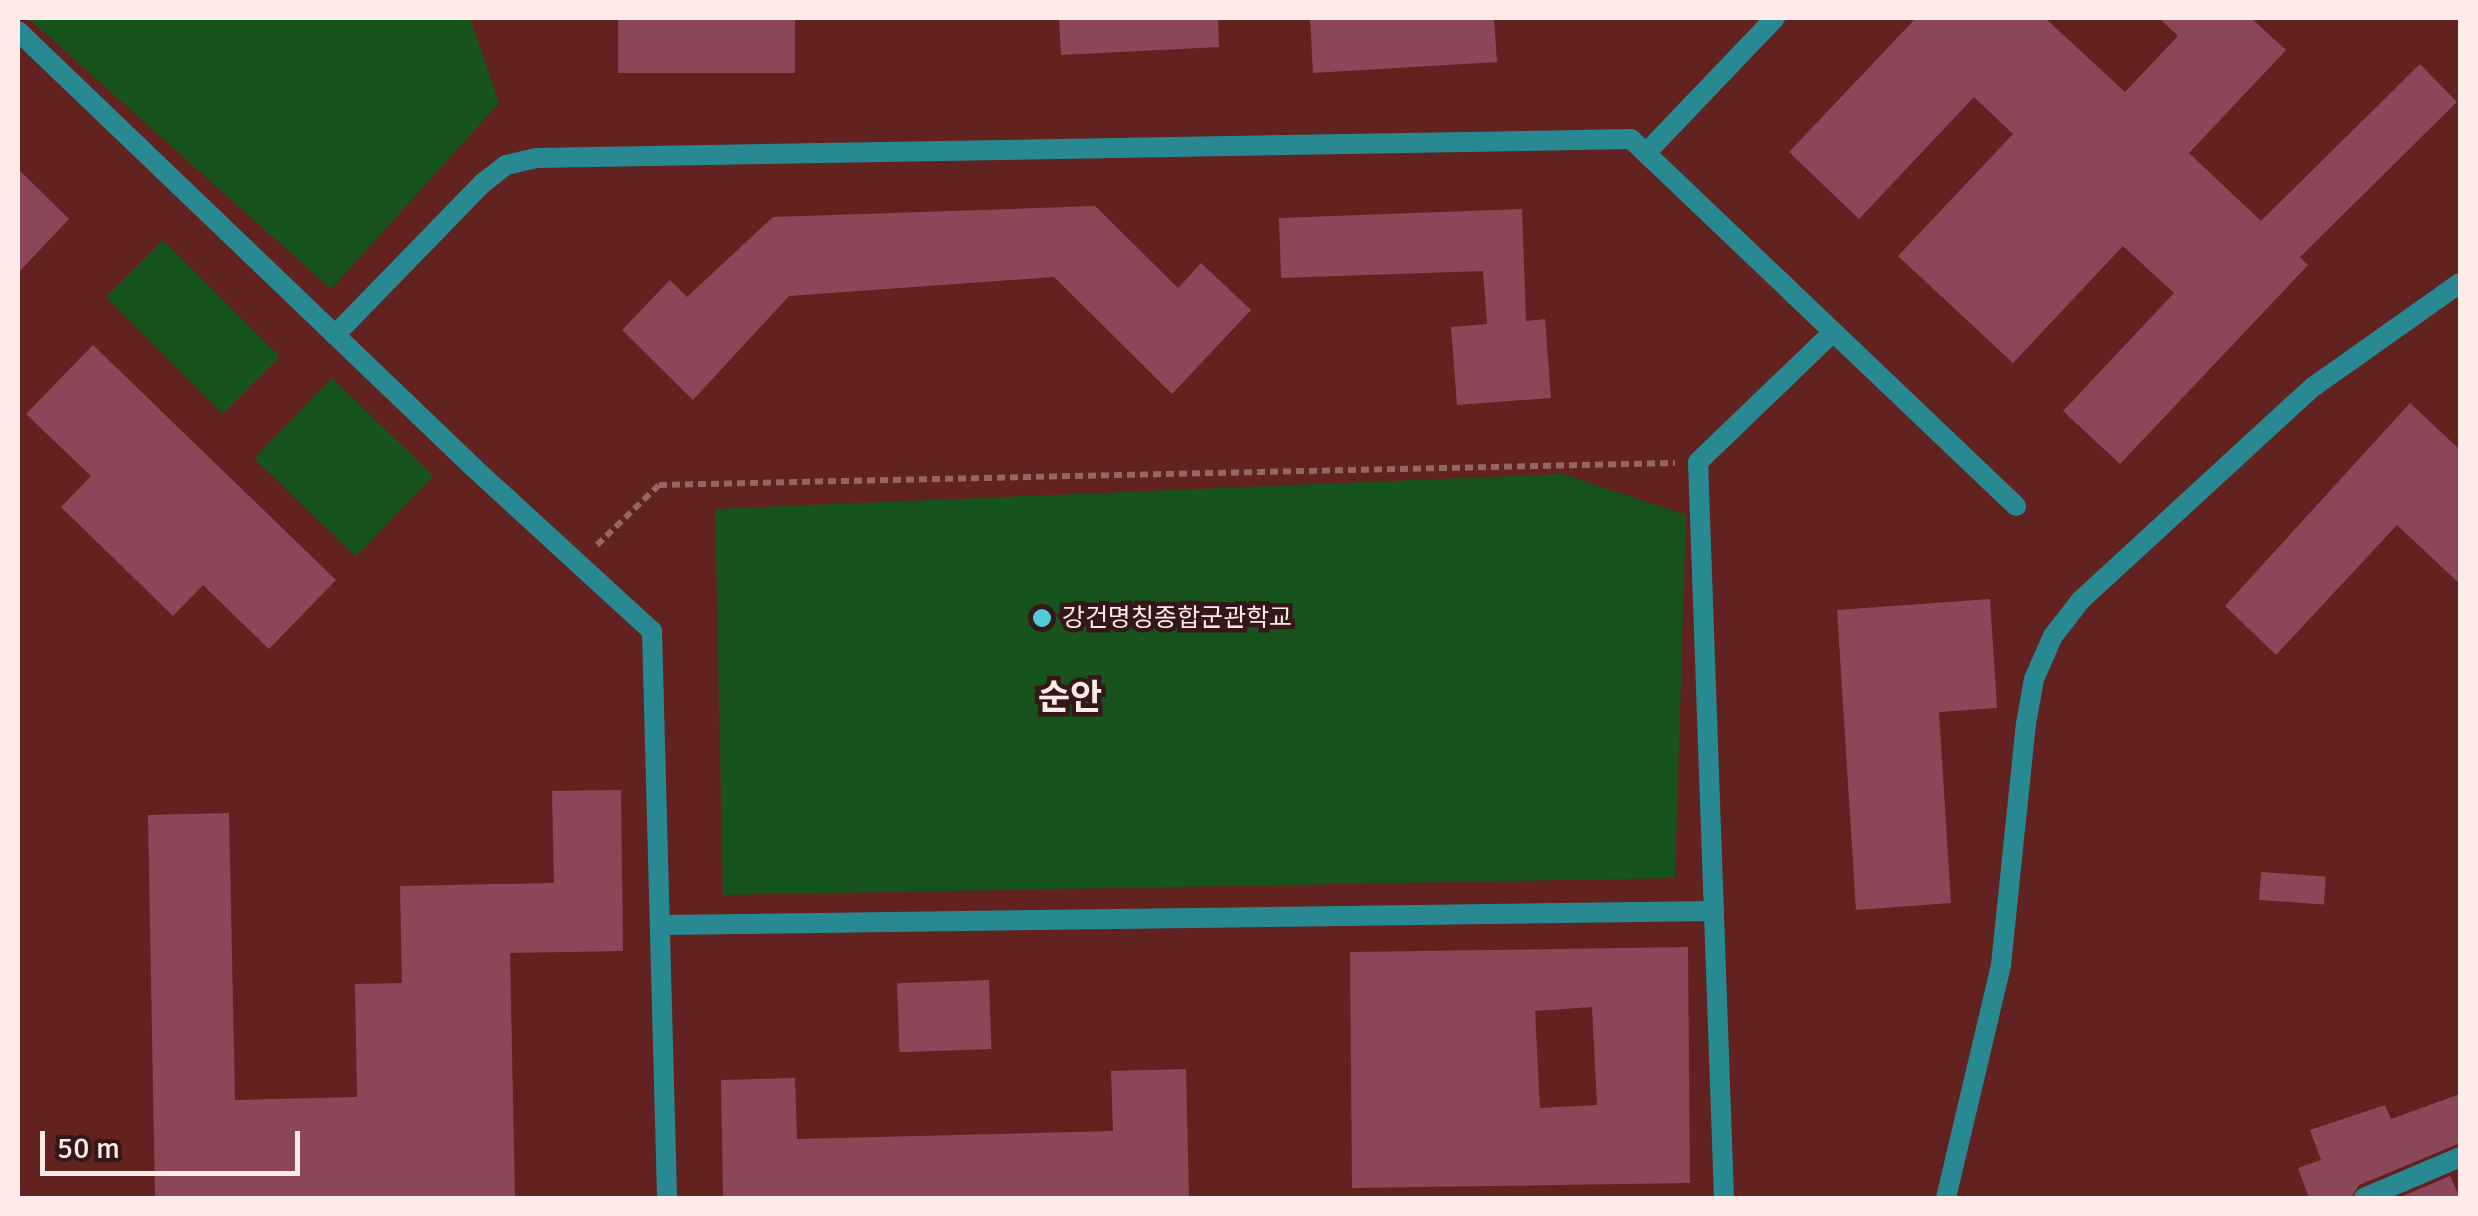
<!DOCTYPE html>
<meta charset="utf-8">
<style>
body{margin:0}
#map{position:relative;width:2478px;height:1216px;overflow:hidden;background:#622220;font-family:Signika,"Noto Sans KR",sans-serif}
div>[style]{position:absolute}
.green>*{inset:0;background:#17541d;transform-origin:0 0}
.building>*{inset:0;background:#8b4758;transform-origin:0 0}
.path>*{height:6px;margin-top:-3px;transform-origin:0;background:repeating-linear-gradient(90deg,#966664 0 8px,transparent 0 13px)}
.service>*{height:20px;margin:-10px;padding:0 10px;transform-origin:10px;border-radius:10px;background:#288993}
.minor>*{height:20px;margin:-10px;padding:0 10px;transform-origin:10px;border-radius:10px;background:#288993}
.dots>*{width:28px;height:28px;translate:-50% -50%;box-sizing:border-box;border:5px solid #341716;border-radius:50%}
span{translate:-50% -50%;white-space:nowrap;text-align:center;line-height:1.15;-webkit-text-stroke:9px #341716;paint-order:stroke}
.poi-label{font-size:25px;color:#fcebe9}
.left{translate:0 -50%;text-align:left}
.district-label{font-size:35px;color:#fcebe9;font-weight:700}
.frame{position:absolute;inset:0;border:20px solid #fcebe9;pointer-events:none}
.scale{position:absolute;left:40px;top:1131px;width:260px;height:45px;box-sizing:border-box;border:5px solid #fcebe9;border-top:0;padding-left:12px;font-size:30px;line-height:35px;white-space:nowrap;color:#fcebe9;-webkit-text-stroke:8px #341716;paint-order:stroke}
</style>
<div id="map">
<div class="green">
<div style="clip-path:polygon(28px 18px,470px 18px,499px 103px,331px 289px)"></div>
<div style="left:163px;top:240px;width:165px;height:81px;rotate:45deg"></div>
<div style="left:332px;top:378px;width:141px;height:112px;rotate:44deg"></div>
<div style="clip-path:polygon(1562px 474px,1686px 515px,1675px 878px,723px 895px,715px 509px)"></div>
</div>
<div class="building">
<div style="left:618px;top:18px;width:177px;height:55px"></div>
<div style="clip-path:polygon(1059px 18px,1218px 18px,1219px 47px,1061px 55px)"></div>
<div style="clip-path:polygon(1310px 18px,1494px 18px,1497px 62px,1313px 73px)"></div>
<div style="clip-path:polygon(1916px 18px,2045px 18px,2125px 92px,2178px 36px,2159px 18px,2251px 18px,2286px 50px,2189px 153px,2261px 221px,2420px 64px,2457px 102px,2300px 257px,2308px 265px,2120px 464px,2063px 411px,2174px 293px,2123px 246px,2013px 363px,1898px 256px,2013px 134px,1974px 97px,1859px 219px,1789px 152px)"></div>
<div style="clip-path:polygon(18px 169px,69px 219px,18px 273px)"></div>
<div style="clip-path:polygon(1095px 206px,1178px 288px,1201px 263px,1251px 310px,1172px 394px,1054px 277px,789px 296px,693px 400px,622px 330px,670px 280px,687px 297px,773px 217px)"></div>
<div style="clip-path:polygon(1522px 209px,1526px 321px,1545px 319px,1551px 398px,1457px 405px,1451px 327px,1487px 324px,1483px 271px,1281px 278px,1279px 218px)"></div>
<div style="clip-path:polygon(93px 345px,336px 580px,269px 649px,203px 585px,173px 616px,61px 507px,91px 476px,26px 414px)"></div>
<div style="clip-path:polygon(2410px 403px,2460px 450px,2460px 584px,2397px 525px,2276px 655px,2225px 606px)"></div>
<div style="clip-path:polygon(1990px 599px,1997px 708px,1939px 712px,1951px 903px,1856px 910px,1837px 610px)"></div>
<div style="clip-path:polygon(621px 790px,623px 951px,510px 953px,515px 1198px,155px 1198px,148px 815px,229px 813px,235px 1100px,357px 1097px,355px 984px,402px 983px,400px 886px,554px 883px,552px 791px)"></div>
<div style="left:2261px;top:872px;width:65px;height:28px;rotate:4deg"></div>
<div style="clip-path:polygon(evenodd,1688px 947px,1690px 1183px,1352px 1188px,1350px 952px,1688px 947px,1592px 1007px,1597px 1105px,1540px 1108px,1535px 1011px,1592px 1007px)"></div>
<div style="left:989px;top:980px;width:69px;height:92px;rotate:88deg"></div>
<div style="clip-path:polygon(1186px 1069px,1189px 1198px,723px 1198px,721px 1080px,795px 1078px,797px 1139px,1113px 1131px,1111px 1071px)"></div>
<div style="clip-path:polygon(2460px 1094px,2460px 1143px,2359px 1185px,2351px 1198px,2309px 1198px,2298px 1168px,2321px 1160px,2310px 1130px,2385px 1105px,2391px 1119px)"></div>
<div style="clip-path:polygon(2450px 1176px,2460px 1198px,2398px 1198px)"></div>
</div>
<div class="path">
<div style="left:597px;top:545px;width:86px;rotate:-44.1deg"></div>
<div style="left:659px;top:485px;width:1016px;rotate:-1.24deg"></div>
</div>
<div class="service">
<div style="left:1646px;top:153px;width:187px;rotate:-46.3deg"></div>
<div style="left:474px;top:468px;width:241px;rotate:42.5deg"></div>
<div style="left:652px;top:631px;width:567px;rotate:88.48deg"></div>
<div style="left:661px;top:925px;width:1053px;rotate:-0.76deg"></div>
<div style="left:1724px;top:1198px;width:736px;rotate:-92.02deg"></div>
<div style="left:1698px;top:462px;width:187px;rotate:-43.9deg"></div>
</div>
<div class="minor">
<div style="left:18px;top:31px;width:632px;rotate:43.78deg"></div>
<div style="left:335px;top:335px;width:212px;rotate:-45.8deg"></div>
<div style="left:483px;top:183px;width:29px;rotate:-38deg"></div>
<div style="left:506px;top:165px;width:31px;rotate:-13deg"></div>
<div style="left:536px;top:158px;width:1095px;rotate:-0.99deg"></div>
<div style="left:1631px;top:139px;width:532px;rotate:43.63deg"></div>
<div style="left:1946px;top:1198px;width:239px;rotate:-76.7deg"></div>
<div style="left:2001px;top:965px;width:242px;rotate:-84.1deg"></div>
<div style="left:2026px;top:724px;width:46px;rotate:-79.9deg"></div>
<div style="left:2034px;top:679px;width:47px;rotate:-66.2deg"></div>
<div style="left:2053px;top:636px;width:46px;rotate:-52.1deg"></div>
<div style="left:2081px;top:600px;width:315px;rotate:-42.6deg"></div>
<div style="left:2313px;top:387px;width:180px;rotate:-35.3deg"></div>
<div style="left:2364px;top:1198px;width:104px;rotate:-23.1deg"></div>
</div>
<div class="dots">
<div style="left:1042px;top:618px;background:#52cbd8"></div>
</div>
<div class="poi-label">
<span class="left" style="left:1062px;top:618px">강건명칭종합군관학교</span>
</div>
<div class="district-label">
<span style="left:1070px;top:698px">순안</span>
</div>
<div class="frame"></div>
<div class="scale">50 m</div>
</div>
